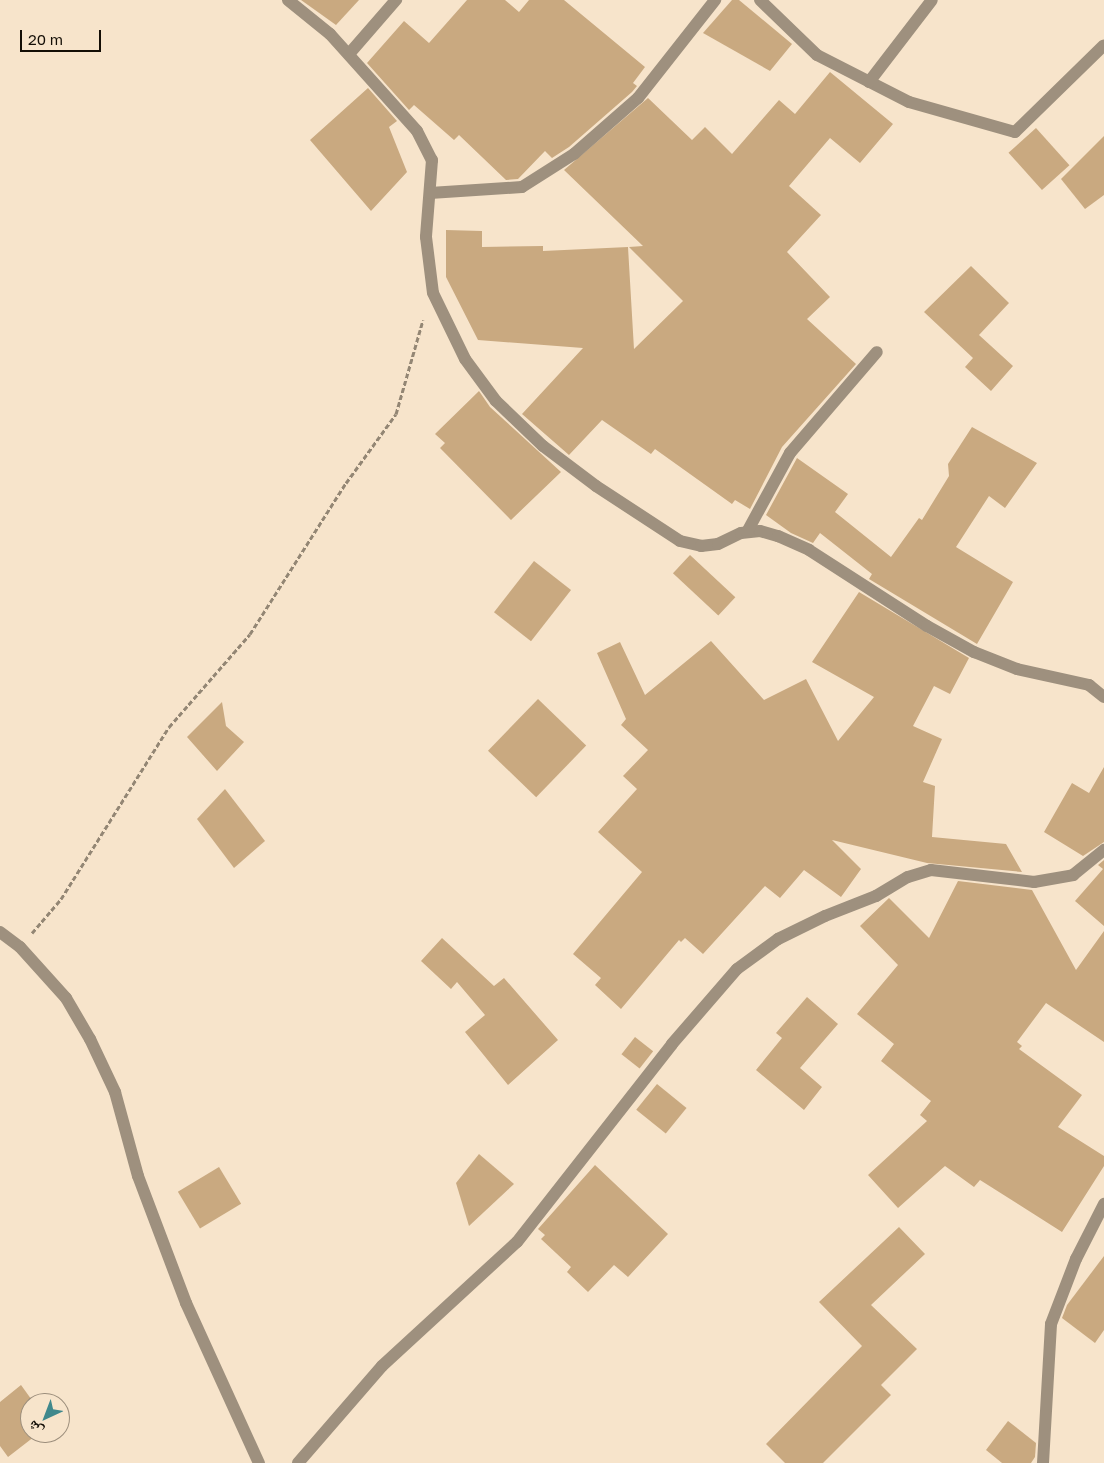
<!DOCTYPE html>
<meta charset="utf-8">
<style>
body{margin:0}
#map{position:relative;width:1104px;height:1463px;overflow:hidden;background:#f7e4cb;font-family:"Golos Text","Noto Naskh Arabic",sans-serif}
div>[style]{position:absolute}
.building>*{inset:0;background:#c9a980;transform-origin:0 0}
.path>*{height:3px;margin-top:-1.5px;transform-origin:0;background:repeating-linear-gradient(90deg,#938674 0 5px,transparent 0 7.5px)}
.service>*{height:12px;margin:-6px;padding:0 6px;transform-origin:6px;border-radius:6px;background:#9e907e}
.minor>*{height:12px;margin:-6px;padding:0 6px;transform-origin:6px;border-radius:6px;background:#9e907e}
span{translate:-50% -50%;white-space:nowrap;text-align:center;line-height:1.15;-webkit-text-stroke:4.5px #f7e4cb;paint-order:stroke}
.north{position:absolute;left:20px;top:1393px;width:50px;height:50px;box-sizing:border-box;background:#f7e4cb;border:1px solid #9c8e7c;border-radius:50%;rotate:223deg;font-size:14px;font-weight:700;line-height:20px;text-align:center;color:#140e06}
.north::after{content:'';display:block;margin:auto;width:18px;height:22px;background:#40888c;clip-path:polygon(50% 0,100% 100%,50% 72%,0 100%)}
.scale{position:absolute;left:20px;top:30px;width:81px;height:22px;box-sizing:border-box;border:2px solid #140e06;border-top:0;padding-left:6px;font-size:15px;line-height:18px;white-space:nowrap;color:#140e06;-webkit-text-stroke:4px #f7e4cb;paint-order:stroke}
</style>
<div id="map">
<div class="building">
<div style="clip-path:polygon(301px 0,359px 0,336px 25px)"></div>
<div style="clip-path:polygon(467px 0,505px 0,519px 12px,529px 0,564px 0,645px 67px,633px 83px,637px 86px,632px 92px,569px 147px,552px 158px,545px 151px,518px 179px,506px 180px,459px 135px,454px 140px,414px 105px,409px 110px,367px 63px,404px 21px,429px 43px)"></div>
<div style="clip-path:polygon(732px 0,739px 0,792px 44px,770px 71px,703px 33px)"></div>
<div style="clip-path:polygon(830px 72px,893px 124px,860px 163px,830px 138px,789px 186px,821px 215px,787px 252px,830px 297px,807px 319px,856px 364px,782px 447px,750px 509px,735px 500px,732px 504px,655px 449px,651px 454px,602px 420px,569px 455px,522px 414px,583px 348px,478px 340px,446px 277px,446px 230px,482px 231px,482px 247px,543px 246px,543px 251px,628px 247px,634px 349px,683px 301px,629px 247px,643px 246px,564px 170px,648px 98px,692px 140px,705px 127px,732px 154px,779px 100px,795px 114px)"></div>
<div style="clip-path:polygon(368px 88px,397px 121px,389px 127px,407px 172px,371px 211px,310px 140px)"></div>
<div style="left:1036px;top:128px;width:50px;height:37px;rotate:48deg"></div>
<div style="clip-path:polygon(1104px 136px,1104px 195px,1085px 209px,1061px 179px)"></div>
<div style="clip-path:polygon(971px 266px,1009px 303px,979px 335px,1013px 366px,991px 391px,965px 367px,973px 358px,924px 312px)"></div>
<div style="clip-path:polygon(479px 391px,490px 407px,561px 472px,511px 520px,440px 448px,445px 443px,435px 434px)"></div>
<div style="clip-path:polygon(972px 427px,1037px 463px,1005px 508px,989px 496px,956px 547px,1013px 582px,977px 644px,869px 579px,872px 574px,820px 533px,813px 543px,791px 533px,766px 515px,797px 458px,848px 494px,835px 512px,891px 557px,919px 518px,922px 520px,949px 476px,948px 464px)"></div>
<div style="left:690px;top:555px;width:62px;height:25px;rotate:43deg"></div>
<div style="left:534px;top:561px;width:47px;height:65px;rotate:38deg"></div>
<div style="clip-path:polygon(859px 592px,969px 658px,950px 694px,934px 686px,913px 726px,942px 739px,923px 782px,935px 786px,932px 837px,1006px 844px,1022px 872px,927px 863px,832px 840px,861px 869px,841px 897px,804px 870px,780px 898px,765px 886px,703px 954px,685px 938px,681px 942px,679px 940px,621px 1009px,595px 985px,601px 978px,573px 954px,642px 872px,598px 832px,637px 789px,623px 776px,648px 750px,621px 725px,626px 719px,597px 653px,620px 642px,645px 695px,711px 641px,764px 700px,806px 679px,838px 741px,874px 697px,812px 662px)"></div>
<div style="left:538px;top:699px;width:67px;height:72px;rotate:44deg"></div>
<div style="clip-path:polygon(222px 702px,226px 726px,244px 742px,217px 771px,187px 737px)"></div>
<div style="clip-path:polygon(1104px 767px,1104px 842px,1083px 856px,1044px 832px,1072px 783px,1089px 793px)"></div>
<div style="clip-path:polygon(225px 789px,265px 841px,234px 868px,197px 819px)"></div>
<div style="clip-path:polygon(1104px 860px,1104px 926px,1075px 901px,1103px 869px,1098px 865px)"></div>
<div style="clip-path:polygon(958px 881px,1032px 890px,1076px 970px,1104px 931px,1104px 1042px,1046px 1003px,1017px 1042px,1022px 1046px,1019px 1049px,1082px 1095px,1058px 1127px,1104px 1156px,1104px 1166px,1062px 1232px,980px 1180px,974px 1187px,945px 1166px,898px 1208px,868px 1175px,927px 1121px,920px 1115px,931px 1101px,881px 1061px,894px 1044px,857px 1014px,898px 965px,860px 926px,889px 898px,929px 938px)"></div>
<div style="clip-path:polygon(442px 938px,494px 986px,504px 978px,558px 1040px,508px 1085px,465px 1032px,485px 1015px,457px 982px,451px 989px,421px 961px)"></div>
<div style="clip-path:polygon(807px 997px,838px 1024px,800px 1068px,822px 1087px,804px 1110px,756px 1070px,782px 1038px,776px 1033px)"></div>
<div style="left:635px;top:1037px;width:23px;height:22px;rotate:38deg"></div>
<div style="left:657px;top:1084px;width:38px;height:33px;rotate:39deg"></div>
<div style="clip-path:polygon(479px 1154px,514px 1184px,469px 1226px,456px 1183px)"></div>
<div style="clip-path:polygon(595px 1165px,668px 1234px,628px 1277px,614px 1265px,588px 1292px,567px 1272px,571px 1267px,541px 1239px,545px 1235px,538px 1229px)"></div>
<div style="left:219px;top:1167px;width:43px;height:48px;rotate:59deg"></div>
<div style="clip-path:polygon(899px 1227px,925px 1254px,871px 1305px,917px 1349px,881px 1385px,891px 1395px,823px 1463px,785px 1463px,766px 1444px,862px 1346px,819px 1302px)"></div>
<div style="clip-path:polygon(1104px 1256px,1104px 1330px,1095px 1343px,1062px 1318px,1067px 1305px)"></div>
<div style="clip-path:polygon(21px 1385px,34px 1403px,30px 1403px,30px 1433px,39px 1433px,8px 1457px,0 1446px,0 1402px)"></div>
<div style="clip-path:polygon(1008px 1421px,1036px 1443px,1035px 1457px,1031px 1463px,1002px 1463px,986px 1450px)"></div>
</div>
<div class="path">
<div style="left:32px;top:933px;width:45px;rotate:-49.5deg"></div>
<div style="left:61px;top:899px;width:203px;rotate:-57.9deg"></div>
<div style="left:169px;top:727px;width:123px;rotate:-48.9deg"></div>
<div style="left:250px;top:634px;width:179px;rotate:-57.6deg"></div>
<div style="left:346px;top:483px;width:85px;rotate:-54.1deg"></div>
<div style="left:396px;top:414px;width:98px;rotate:-74deg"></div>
</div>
<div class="service">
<div style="left:349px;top:54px;width:72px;rotate:-49deg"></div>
</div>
<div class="minor">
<div style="left:288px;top:0;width:54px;rotate:39deg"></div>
<div style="left:330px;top:34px;width:130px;rotate:48.1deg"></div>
<div style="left:417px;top:131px;width:33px;rotate:63deg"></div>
<div style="left:432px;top:160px;width:77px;rotate:94.5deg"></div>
<div style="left:426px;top:237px;width:56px;rotate:82.9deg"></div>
<div style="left:433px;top:293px;width:73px;rotate:64.1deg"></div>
<div style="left:465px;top:359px;width:52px;rotate:53.6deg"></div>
<div style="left:496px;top:401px;width:65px;rotate:43.8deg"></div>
<div style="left:543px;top:446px;width:66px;rotate:37deg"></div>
<div style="left:596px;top:486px;width:100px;rotate:33.2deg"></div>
<div style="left:680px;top:541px;width:22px;rotate:13deg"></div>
<div style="left:701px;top:546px;width:17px;rotate:-7deg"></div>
<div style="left:718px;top:544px;width:25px;rotate:-26deg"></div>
<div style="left:741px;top:533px;width:19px;rotate:-6deg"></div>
<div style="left:760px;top:531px;width:19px;rotate:16deg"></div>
<div style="left:778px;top:536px;width:34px;rotate:24deg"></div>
<div style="left:809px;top:550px;width:140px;rotate:32.8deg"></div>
<div style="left:927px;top:626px;width:54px;rotate:29deg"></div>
<div style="left:974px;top:652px;width:46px;rotate:21.6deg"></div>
<div style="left:1017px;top:669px;width:74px;rotate:12.5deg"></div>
<div style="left:1089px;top:685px;width:19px;rotate:39deg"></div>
<div style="left:760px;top:0;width:79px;rotate:44deg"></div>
<div style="left:817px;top:55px;width:103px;rotate:27.1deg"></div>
<div style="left:909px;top:102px;width:110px;rotate:15.8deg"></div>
<div style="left:1015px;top:132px;width:124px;rotate:-44.3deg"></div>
<div style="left:869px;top:82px;width:103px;rotate:-52.5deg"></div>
<div style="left:430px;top:193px;width:92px;rotate:-3.7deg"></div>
<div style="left:522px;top:187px;width:62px;rotate:-32.4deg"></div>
<div style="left:574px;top:154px;width:85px;rotate:-41.2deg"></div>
<div style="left:638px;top:98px;width:125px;rotate:-51.8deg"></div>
<div style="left:747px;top:532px;width:90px;rotate:-61.4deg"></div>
<div style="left:790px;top:453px;width:133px;rotate:-49.3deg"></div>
<div style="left:0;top:932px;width:25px;rotate:37deg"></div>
<div style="left:20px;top:947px;width:69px;rotate:48deg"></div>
<div style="left:66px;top:998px;width:48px;rotate:59.7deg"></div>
<div style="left:90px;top:1039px;width:59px;rotate:64.7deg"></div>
<div style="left:115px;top:1092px;width:87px;rotate:74.7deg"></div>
<div style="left:138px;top:1176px;width:136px;rotate:69.3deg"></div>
<div style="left:186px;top:1303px;width:176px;rotate:65.5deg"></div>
<div style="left:298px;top:1463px;width:128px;rotate:-49.1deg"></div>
<div style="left:382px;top:1366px;width:183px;rotate:-42.6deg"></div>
<div style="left:517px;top:1242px;width:251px;rotate:-51.9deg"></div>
<div style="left:672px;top:1044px;width:99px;rotate:-49.1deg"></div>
<div style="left:737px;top:969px;width:51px;rotate:-36.2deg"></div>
<div style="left:778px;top:939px;width:52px;rotate:-26.1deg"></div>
<div style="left:825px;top:916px;width:55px;rotate:-21.4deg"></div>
<div style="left:876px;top:896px;width:37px;rotate:-31deg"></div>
<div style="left:908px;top:877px;width:24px;rotate:-17deg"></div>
<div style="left:931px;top:870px;width:104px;rotate:6.6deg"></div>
<div style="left:1034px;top:882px;width:40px;rotate:-10deg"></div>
<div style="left:1073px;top:875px;width:40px;rotate:-39deg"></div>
<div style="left:1043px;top:1463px;width:139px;rotate:-86.7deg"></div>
<div style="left:1051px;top:1324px;width:70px;rotate:-69deg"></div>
<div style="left:1076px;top:1259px;width:62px;rotate:-63deg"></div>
</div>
<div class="north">ش</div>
<div class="scale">20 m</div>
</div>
